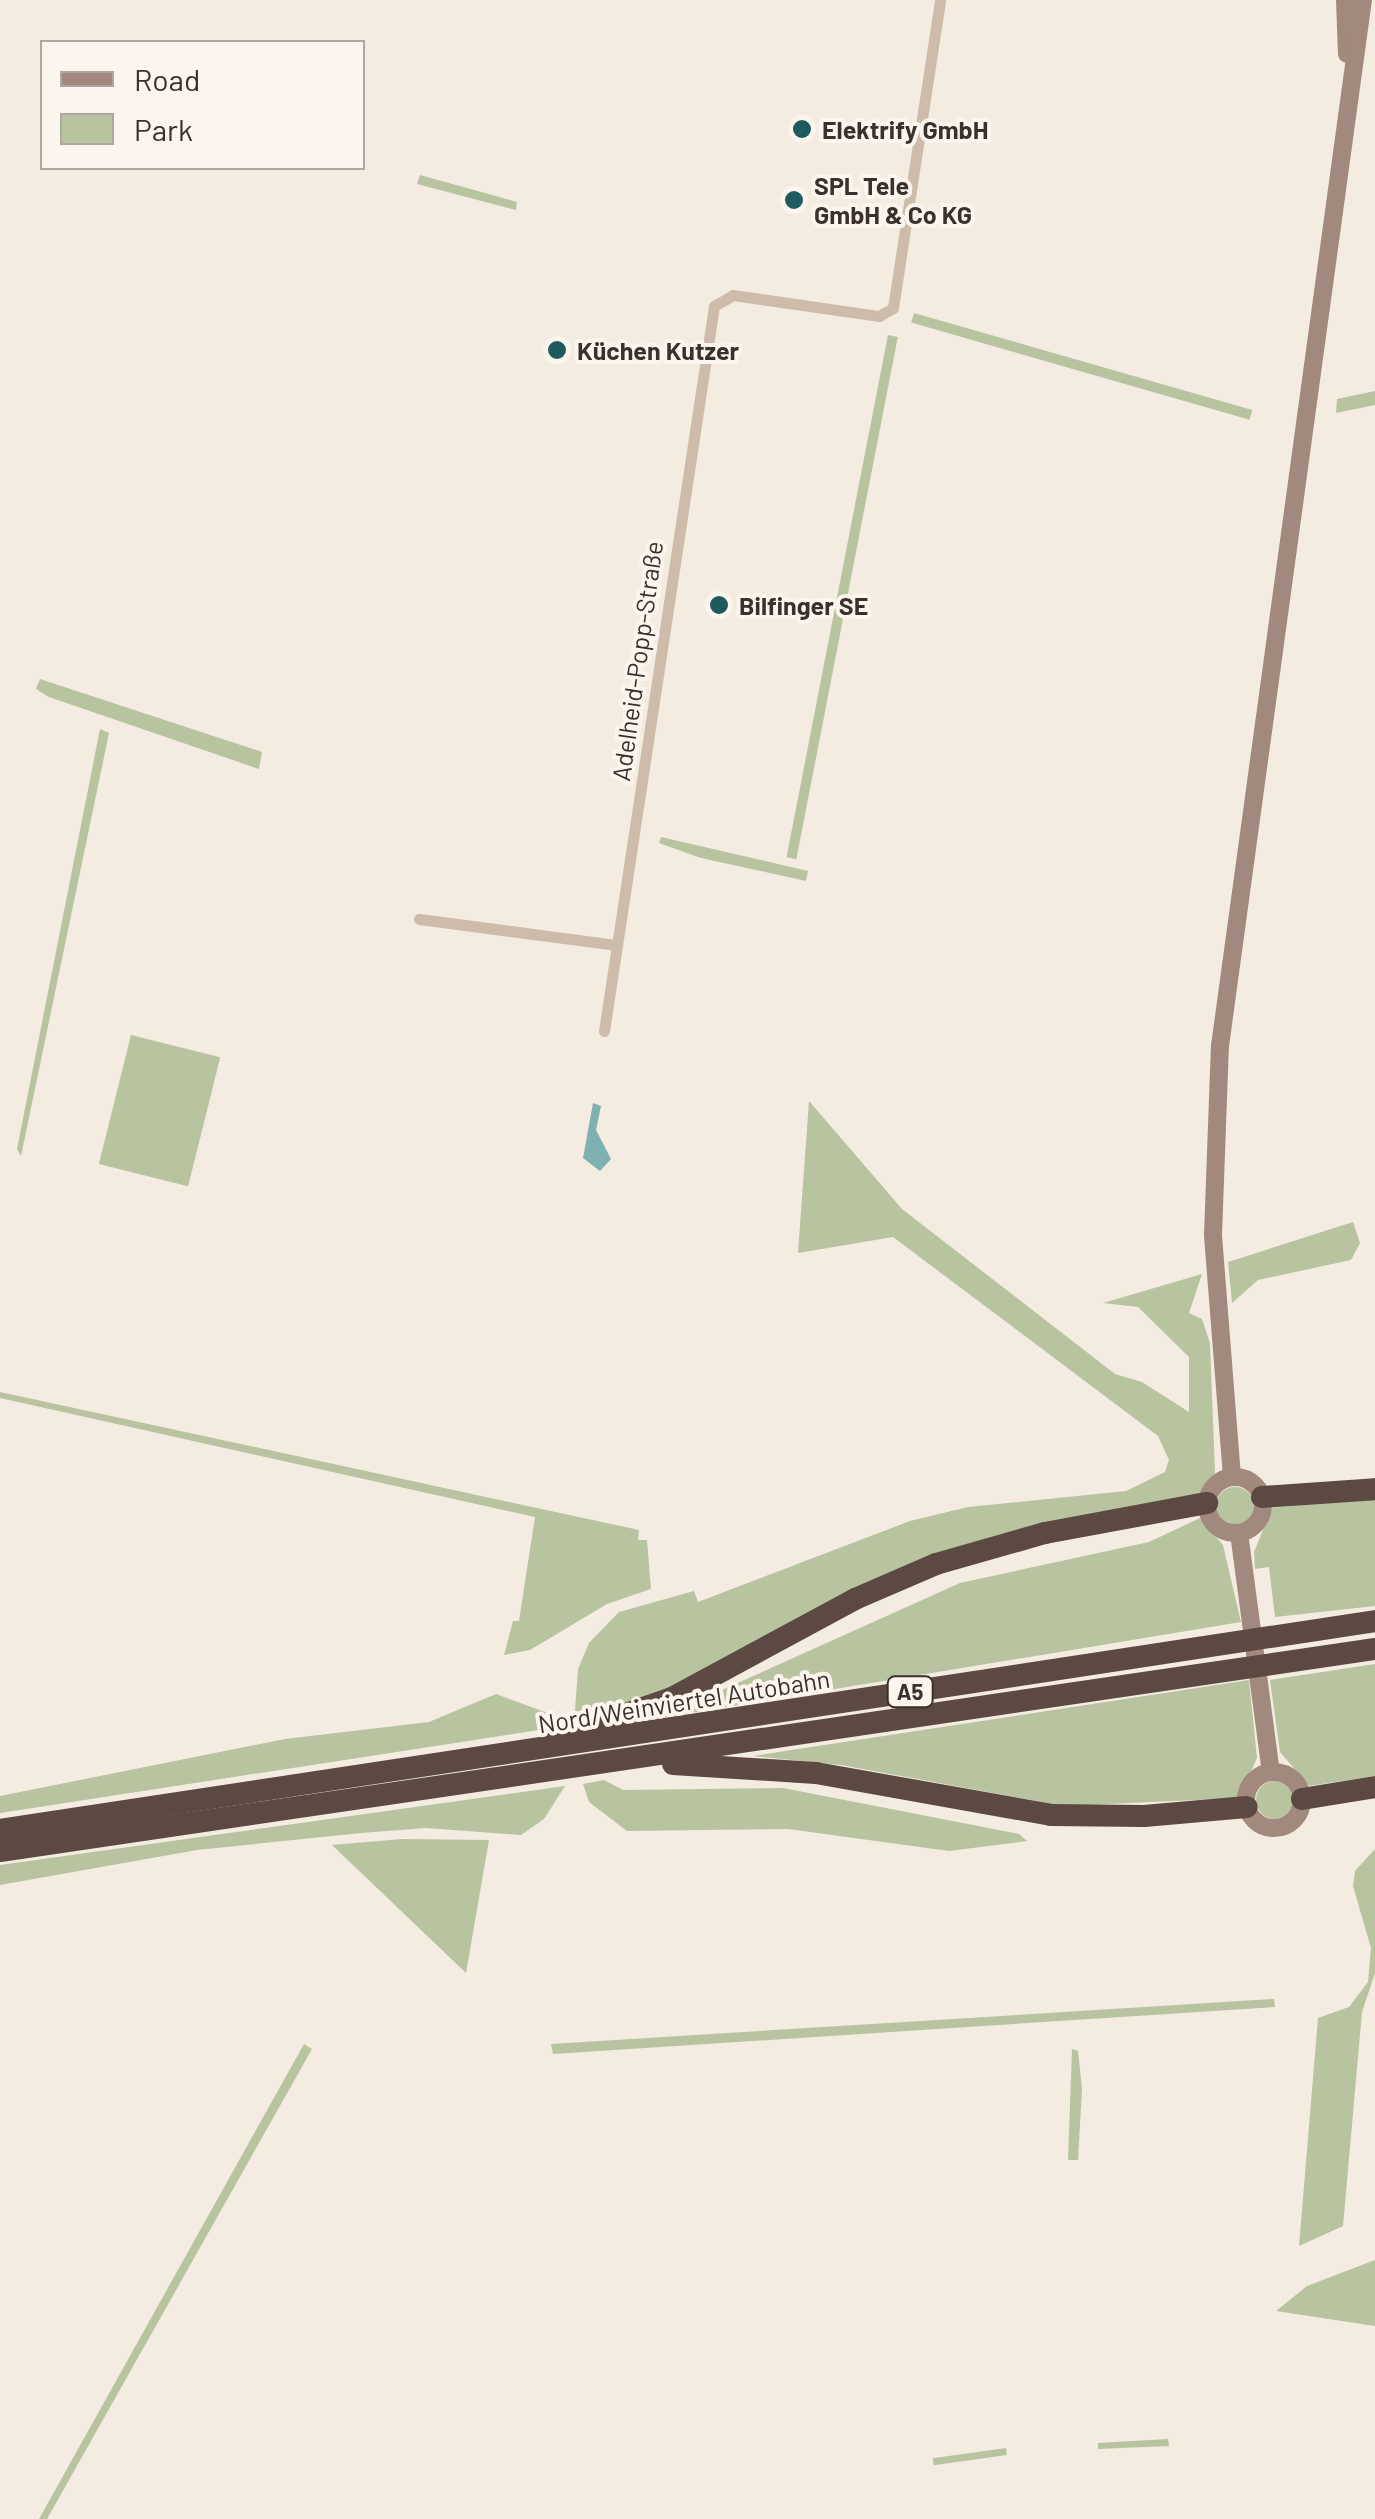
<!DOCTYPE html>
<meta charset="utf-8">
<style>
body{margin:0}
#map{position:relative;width:1375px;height:2519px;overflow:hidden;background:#f4ebe1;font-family:Barlow,sans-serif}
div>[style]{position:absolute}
.green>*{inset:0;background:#b8c4a0;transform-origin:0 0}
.round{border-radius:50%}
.water>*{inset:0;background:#7fb0b2}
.minor>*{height:11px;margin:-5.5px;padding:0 5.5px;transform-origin:5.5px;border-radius:5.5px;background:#cdbbac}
.secondary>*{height:18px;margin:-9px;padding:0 9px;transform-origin:9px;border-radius:9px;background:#a18a7d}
.secondary>.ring{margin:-9px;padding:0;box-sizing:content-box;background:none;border:18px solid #a18a7d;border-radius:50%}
.motorway>*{height:22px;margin:-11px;padding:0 11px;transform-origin:11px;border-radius:11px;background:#5c4a42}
.dots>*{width:28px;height:28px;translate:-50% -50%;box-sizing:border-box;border:5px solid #fbf5ee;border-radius:50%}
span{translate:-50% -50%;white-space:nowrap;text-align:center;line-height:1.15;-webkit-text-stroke:8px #fbf5ee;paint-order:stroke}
.shield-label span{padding:2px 8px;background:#fbf5ee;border:2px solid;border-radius:8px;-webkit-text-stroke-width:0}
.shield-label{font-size:22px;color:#3b302b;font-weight:700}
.poi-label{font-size:25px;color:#3b302b;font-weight:700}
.left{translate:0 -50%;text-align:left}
.street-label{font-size:25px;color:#3b302b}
.legend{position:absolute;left:40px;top:40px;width:325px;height:130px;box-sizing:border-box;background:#fbf5ee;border:2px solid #aea6a0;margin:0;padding:12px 18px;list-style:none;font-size:30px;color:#3b302b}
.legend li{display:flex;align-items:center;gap:20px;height:50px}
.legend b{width:50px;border:2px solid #aea6a0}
</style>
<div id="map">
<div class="green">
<div style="clip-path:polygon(420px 175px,517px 202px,516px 210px,417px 184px)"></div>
<div style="left:914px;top:313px;width:352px;height:10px;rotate:16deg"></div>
<div style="left:888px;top:335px;width:10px;height:532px;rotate:11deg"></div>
<div style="clip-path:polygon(1375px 391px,1375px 405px,1336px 413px,1337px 399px)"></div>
<div style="clip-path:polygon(40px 679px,262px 752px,259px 769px,49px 697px,36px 689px)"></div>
<div style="clip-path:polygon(100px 729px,109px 733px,21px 1156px,17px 1149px)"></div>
<div style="clip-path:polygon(661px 837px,808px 871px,806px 881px,701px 858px,659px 843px)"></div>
<div style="left:131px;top:1035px;width:92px;height:133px;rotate:14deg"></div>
<div style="clip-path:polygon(809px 1101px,902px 1209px,1115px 1374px,1142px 1382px,1189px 1412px,1189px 1357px,1138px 1307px,1103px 1303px,1202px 1274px,1189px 1313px,1202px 1319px,1210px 1343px,1215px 1473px,1198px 1496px,1053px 1523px,656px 1695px,574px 1724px,578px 1669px,589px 1643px,619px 1612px,694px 1591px,698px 1602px,910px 1521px,968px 1507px,1126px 1491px,1165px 1472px,1169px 1460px,1158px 1436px,893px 1237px,798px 1253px)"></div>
<div style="clip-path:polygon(1353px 1222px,1360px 1243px,1351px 1260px,1258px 1280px,1232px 1303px,1228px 1262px)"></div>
<div style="clip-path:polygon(0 1392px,639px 1530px,638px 1540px,647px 1540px,651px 1589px,607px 1604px,530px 1650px,504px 1655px,513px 1621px,519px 1621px,535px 1517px,0 1398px)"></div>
<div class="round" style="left:1216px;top:1487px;width:38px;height:38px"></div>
<div style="clip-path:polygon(1375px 1498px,1375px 1606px,1275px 1617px,1269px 1567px,1255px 1569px,1254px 1552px,1272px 1508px)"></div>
<div style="clip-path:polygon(1200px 1518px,1223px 1545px,1241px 1622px,629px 1723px,682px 1708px,960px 1583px,1149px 1542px)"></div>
<div style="clip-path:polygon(1375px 1664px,1375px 1776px,1309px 1786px,1280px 1752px,1270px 1680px)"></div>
<div style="clip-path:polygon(1249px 1680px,1257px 1758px,1239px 1798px,1064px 1806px,841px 1765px,753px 1756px)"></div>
<div style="clip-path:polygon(496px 1694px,553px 1715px,559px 1727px,0 1813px,0 1796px,285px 1739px,429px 1722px)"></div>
<div style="clip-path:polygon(604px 1780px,623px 1790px,783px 1788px,1019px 1834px,1027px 1841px,949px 1851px,788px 1829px,627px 1831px,589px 1802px,583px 1784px)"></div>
<div class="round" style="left:1256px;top:1781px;width:38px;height:38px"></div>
<div style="clip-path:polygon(565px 1786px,544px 1819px,521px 1835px,426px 1828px,361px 1833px,197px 1850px,0 1885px,0 1865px)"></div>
<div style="clip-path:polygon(402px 1839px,489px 1840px,466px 1973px,332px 1845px)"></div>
<div style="clip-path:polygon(1375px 1849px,1375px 1973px,1362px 2012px,1343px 2226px,1299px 2246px,1318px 2018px,1349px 2007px,1368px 1982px,1371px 1948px,1353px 1886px,1355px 1871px)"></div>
<div style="clip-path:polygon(1274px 1999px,1275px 2007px,553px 2054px,551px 2044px)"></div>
<div style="clip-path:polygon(304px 2044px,312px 2049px,47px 2519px,39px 2519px)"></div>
<div style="clip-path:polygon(1072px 2049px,1078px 2051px,1082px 2089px,1078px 2160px,1068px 2160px)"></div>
<div style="clip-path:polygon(1375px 2260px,1375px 2326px,1276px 2311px,1307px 2286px)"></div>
<div style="clip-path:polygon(1168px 2439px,1169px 2446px,1098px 2449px,1098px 2443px)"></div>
<div style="left:1006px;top:2448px;width:7px;height:74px;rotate:82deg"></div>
</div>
<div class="water">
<div style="clip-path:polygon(593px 1103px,601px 1106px,596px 1130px,611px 1159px,600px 1171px,583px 1158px)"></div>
</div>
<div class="minor">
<div style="left:419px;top:919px;width:200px;rotate:7.5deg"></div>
<div style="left:604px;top:1031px;width:733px;rotate:-81.37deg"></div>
<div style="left:714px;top:306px;width:22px;rotate:-30deg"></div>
<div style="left:733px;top:295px;width:148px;rotate:8.2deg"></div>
<div style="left:879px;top:316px;width:16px;rotate:-30deg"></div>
<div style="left:893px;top:308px;width:312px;rotate:-81.3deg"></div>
</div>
<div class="secondary">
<div style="left:1345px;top:0;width:54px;rotate:87.9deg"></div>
<div class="ring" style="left:1207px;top:1477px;width:38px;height:38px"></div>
<div style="left:1232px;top:1477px;width:243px;rotate:-94.5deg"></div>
<div style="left:1213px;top:1235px;width:189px;rotate:-87.9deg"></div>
<div style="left:1220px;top:1046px;width:1056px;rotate:-82.22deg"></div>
<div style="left:1239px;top:1533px;width:241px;rotate:82.4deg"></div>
<div class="ring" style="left:1246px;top:1772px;width:38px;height:38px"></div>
</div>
<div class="motorway">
<div style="left:1262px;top:1497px;width:113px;rotate:-4deg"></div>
<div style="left:557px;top:1738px;width:122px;rotate:-19.2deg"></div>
<div style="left:672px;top:1698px;width:208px;rotate:-28.4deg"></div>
<div style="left:855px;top:1599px;width:88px;rotate:-23.4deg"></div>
<div style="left:936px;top:1564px;width:113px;rotate:-15.9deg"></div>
<div style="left:1045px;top:1533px;width:165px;rotate:-10.5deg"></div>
<div style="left:673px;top:1764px;width:143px;rotate:3.6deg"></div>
<div style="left:816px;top:1773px;width:239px;rotate:10.1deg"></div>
<div style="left:1051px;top:1815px;width:93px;rotate:0.6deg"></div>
<div style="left:1144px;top:1816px;width:103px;rotate:-5deg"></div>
<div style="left:1302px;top:1799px;width:74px;rotate:-9.3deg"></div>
<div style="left:0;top:1830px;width:1391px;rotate:-8.64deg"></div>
<div style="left:0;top:1851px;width:1390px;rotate:-8.36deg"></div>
</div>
<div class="dots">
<div style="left:802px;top:129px;background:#1f5a5e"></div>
<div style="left:794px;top:200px;background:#1f5a5e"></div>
<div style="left:557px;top:350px;background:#1f5a5e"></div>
<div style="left:719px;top:605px;background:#1f5a5e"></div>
</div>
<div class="shield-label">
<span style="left:910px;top:1692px">A5</span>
</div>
<div class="poi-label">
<span class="left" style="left:822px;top:129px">Elektrify GmbH</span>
<span class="left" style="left:814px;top:200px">SPL Tele<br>GmbH &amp; Co KG</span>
<span class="left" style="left:577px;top:350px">Küchen Kutzer</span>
<span class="left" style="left:739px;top:605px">Bilfinger SE</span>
</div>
<div class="street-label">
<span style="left:637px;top:661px;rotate:-82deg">Adelheid-Popp-Straße</span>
<span style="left:684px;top:1701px;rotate:-9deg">Nord/Weinviertel Autobahn</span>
</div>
<ul class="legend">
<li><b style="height:12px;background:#a18a7d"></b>Road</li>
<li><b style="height:28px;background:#b8c4a0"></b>Park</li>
</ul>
</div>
